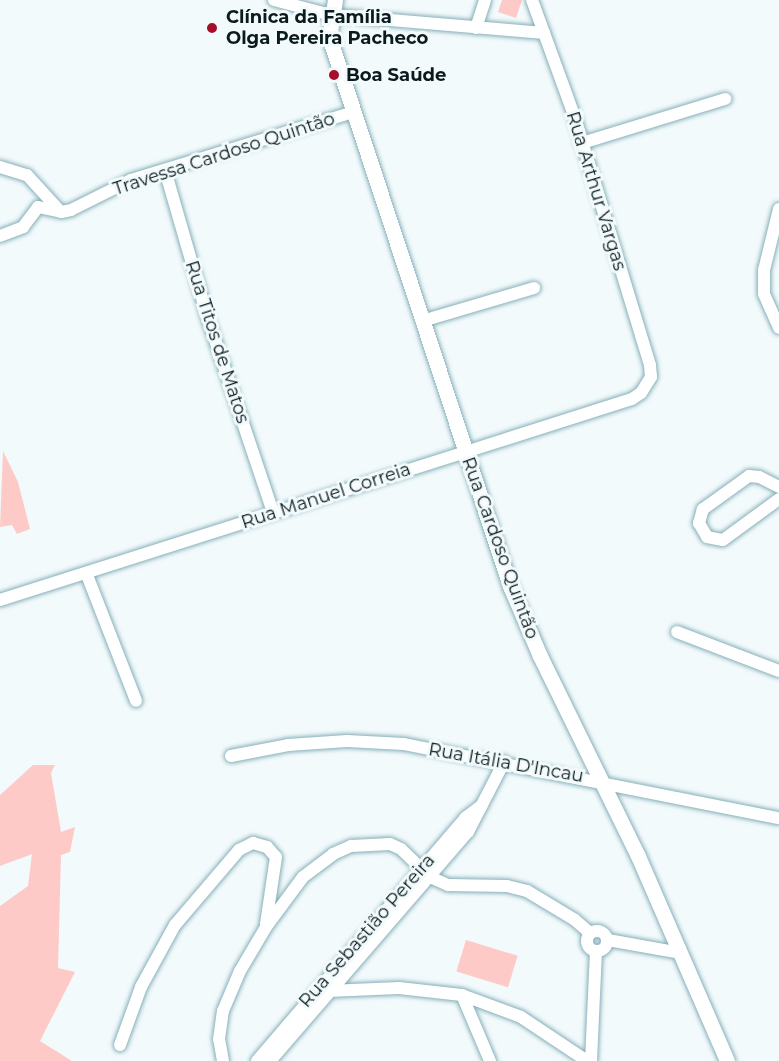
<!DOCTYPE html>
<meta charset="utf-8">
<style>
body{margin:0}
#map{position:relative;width:779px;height:1061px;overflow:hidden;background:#f2fafc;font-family:Montserrat,sans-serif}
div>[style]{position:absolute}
.green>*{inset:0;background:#fdcac8;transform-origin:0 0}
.roads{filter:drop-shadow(0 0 2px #86b0b8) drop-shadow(0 0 2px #86b0b8)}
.minor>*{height:12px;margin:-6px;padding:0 6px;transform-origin:6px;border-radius:6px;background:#fff}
.minor>.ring{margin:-6px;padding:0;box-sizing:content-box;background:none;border:12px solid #fff;border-radius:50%}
.tertiary>*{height:15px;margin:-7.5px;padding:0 7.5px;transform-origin:7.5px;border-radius:7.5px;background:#fff}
.dots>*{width:16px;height:16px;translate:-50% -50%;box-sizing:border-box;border:3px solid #f2fafc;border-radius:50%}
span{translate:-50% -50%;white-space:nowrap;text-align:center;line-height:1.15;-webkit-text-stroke:6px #f2fafc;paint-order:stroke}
.poi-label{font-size:18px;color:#0a1a1d;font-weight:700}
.left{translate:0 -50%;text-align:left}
.street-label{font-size:18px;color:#0a1a1d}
</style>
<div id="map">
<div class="green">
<div style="clip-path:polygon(502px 0,522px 0,516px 18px,498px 12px)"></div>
<div style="clip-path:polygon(3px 451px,18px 482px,30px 529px,17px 534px,12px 525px,0 527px)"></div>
<div style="clip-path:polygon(33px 765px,55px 765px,51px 773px,61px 832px,75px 827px,70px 852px,61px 855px,58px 968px,75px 972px,40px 1041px,72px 1061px,0 1061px,0 906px,28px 886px,32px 854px,0 866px,0 795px)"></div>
<div style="left:466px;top:940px;width:54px;height:33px;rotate:17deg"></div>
</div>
<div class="roads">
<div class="minor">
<div style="left:274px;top:0;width:59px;rotate:14.7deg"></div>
<div style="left:331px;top:15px;width:214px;rotate:4.8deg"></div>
<div style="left:476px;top:28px;width:29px;rotate:-72deg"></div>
<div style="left:582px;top:143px;width:150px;rotate:-17.1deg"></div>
<div style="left:0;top:167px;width:28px;rotate:17deg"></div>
<div style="left:27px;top:175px;width:47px;rotate:47.6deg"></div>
<div style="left:165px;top:170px;width:158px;rotate:73.9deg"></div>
<div style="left:209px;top:322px;width:200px;rotate:71.4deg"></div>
<div style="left:779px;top:209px;width:63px;rotate:103.8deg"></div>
<div style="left:764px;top:270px;width:24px;rotate:90deg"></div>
<div style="left:764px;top:294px;width:37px;rotate:66deg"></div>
<div style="left:0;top:236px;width:25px;rotate:-21deg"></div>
<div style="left:23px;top:227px;width:25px;rotate:-53deg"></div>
<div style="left:38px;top:207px;width:24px;rotate:12deg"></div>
<div style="left:61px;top:212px;width:10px;rotate:-11deg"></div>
<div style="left:71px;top:210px;width:67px;rotate:-26.6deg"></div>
<div style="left:131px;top:180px;width:233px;rotate:-17deg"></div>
<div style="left:422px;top:321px;width:117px;rotate:-16.4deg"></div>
<div style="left:779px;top:487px;width:22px;rotate:-153deg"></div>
<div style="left:759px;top:477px;width:10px;rotate:-174deg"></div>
<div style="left:749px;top:476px;width:57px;rotate:144.3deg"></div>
<div style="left:703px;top:509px;width:15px;rotate:106deg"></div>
<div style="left:699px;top:523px;width:16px;rotate:60deg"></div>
<div style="left:707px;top:537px;width:16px;rotate:11deg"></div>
<div style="left:723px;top:540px;width:69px;rotate:-36.2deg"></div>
<div style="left:87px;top:575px;width:135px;rotate:68.7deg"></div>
<div style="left:0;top:600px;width:663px;rotate:-17.64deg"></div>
<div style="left:632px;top:399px;width:11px;rotate:-34deg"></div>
<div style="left:641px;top:393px;width:19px;rotate:-58deg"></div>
<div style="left:651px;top:377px;width:12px;rotate:-95deg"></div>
<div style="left:650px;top:365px;width:258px;rotate:-106.9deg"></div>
<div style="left:575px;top:118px;width:126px;rotate:-110deg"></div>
<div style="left:677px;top:632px;width:109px;rotate:20.9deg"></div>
<div style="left:231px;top:756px;width:58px;rotate:-10.9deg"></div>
<div style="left:288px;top:745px;width:59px;rotate:-3.9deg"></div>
<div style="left:347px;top:741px;width:57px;rotate:3deg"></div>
<div style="left:404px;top:744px;width:382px;rotate:11.2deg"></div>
<div class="ring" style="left:587px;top:931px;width:8px;height:8px"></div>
<div style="left:608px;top:940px;width:73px;rotate:10.2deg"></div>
<div style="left:328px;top:991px;width:71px;rotate:-2.4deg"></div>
<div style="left:399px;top:988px;width:63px;rotate:6.3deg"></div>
<div style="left:462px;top:995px;width:63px;rotate:20.4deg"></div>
<div style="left:521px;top:1017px;width:79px;rotate:33.7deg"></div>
<div style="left:462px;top:995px;width:72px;rotate:67deg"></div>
<div style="left:120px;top:1045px;width:62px;rotate:-70.1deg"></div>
<div style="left:141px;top:987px;width:71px;rotate:-61.3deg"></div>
<div style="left:175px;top:925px;width:99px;rotate:-49.5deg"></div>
<div style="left:239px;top:850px;width:16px;rotate:-27deg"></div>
<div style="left:253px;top:843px;width:15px;rotate:16deg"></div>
<div style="left:267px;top:847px;width:13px;rotate:48deg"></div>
<div style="left:276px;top:857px;width:68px;rotate:98.5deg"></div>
<div style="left:223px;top:1061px;width:22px;rotate:-100deg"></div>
<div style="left:219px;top:1039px;width:28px;rotate:-82deg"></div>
<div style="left:223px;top:1011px;width:43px;rotate:-67deg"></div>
<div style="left:240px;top:971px;width:51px;rotate:-59.4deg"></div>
<div style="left:266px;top:927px;width:62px;rotate:-53.5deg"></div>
<div style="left:303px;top:877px;width:38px;rotate:-37deg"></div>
<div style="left:333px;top:854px;width:20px;rotate:-24deg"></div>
<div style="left:351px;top:846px;width:39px;rotate:-3deg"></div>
<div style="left:390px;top:844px;width:12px;rotate:24deg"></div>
<div style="left:401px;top:849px;width:40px;rotate:44deg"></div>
<div style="left:430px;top:877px;width:20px;rotate:24deg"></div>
<div style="left:448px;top:885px;width:59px;rotate:1deg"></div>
<div style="left:507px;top:886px;width:21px;rotate:14deg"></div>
<div style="left:527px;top:891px;width:56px;rotate:31.1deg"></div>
<div style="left:575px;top:920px;width:20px;rotate:41deg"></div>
<div style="left:257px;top:1061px;width:320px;rotate:-49.4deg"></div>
<div style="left:465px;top:818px;width:21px;rotate:-37deg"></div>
<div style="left:270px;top:1061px;width:303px;rotate:-49.2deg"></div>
<div style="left:468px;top:832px;width:79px;rotate:-62.8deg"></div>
<div style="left:591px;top:1061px;width:110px;rotate:-87.4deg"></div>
</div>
<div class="tertiary">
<div style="left:335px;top:0;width:30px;rotate:99deg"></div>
<div style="left:330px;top:30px;width:16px;rotate:83deg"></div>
<div style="left:332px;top:46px;width:569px;rotate:71.76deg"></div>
<div style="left:510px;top:586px;width:76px;rotate:66.8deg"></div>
<div style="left:540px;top:656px;width:223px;rotate:63.9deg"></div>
<div style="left:638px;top:856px;width:223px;rotate:66.5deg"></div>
</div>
</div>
<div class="dots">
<div style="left:212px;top:28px;background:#a70f29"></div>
<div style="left:334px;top:75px;background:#a70f29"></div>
</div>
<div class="poi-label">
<span class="left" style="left:226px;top:28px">Clínica da Família<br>Olga Pereira Pacheco</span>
<span class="left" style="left:346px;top:75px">Boa Saúde</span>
</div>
<div class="street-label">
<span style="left:224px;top:154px;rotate:-18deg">Travessa Cardoso Quintão</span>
<span style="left:596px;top:191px;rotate:73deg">Rua Arthur Vargas</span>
<span style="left:217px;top:342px;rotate:72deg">Rua Titos de Matos</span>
<span style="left:326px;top:496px;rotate:-18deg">Rua Manuel Correia</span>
<span style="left:500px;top:548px;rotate:70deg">Rua Cardoso Quintão</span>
<span style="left:506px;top:763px;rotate:10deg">Rua Itália D'Incau</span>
<span style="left:367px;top:931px;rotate:-49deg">Rua Sebastião Pereira</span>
</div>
</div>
